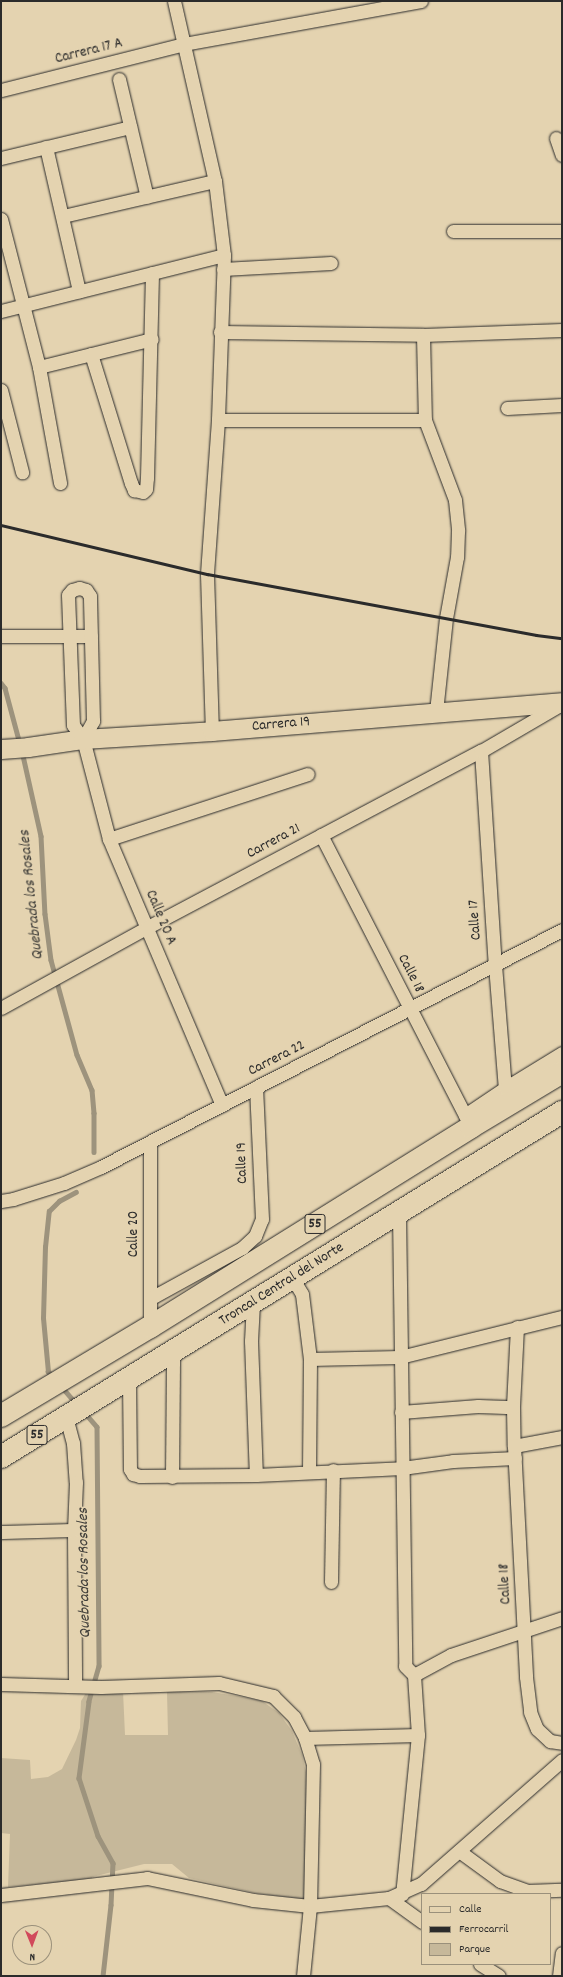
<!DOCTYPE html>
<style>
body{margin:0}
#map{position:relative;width:563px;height:1977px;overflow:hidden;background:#e4d3b0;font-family:Dekko,sans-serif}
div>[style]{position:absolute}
.green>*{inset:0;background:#c6b89a}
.stream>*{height:4.5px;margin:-2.25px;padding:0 2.25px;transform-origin:2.25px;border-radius:2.25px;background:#9d937d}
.roads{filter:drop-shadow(0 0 1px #2b2b2b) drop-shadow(0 0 1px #2b2b2b)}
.street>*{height:13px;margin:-6.5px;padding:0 6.5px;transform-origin:6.5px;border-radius:6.5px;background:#e4d3b0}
.secondary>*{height:19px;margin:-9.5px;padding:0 9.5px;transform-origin:9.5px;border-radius:9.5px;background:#e4d3b0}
.highway>*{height:22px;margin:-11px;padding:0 11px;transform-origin:11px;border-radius:11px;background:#e4d3b0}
.rail>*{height:3px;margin:-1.5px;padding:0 1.5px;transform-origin:1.5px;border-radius:1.5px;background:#2b2b2b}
span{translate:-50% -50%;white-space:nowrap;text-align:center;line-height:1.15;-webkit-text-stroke:3px #e4d3b0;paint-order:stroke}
.shield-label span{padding:1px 3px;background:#e4d3b0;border:1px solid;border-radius:3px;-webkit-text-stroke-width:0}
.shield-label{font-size:14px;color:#2b2b2b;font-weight:700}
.street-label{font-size:15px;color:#2b2b2b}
.water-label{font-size:16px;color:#42403b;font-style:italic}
.frame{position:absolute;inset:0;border:2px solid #2b2b2b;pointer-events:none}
.legend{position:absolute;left:421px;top:1893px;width:130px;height:72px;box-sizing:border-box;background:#e4d3b0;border:1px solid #9a907b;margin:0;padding:5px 7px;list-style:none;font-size:12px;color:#2b2b2b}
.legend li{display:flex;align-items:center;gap:8px;height:20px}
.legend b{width:20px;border:1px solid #9a907b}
.north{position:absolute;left:12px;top:1925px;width:40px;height:40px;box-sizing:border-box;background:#e4d3b0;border:1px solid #9a907b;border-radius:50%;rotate:179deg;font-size:11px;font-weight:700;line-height:16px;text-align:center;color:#2b2b2b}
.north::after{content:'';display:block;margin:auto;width:14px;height:18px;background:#d1495b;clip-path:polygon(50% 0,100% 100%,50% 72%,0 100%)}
</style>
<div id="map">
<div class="green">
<div style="clip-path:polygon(123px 1691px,125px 1735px,168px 1735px,167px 1692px,212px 1692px,237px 1696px,262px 1701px,279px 1713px,292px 1731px,302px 1755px,306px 1772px,306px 1900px,255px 1893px,189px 1878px,172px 1864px,144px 1864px,92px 1877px,92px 1879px,8px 1887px,10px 1834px,1px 1833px,1px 1758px,30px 1760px,31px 1779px,48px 1777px,62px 1769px,76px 1740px,80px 1728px,81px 1701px,86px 1693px)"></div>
</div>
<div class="stream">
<div style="left:1px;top:683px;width:6px;rotate:51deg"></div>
<div style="left:5px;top:688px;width:58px;rotate:75deg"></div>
<div style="left:22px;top:751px;width:87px;rotate:77.4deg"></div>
<div style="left:41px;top:836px;width:78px;rotate:87.1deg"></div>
<div style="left:45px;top:914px;width:46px;rotate:82.6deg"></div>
<div style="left:51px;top:960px;width:98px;rotate:74.7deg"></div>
<div style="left:77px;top:1055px;width:38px;rotate:67deg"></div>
<div style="left:92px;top:1090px;width:23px;rotate:85deg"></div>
<div style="left:94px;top:1113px;width:39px;rotate:90deg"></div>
<div style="left:54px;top:1377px;width:8px;rotate:-140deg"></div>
<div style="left:48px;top:1372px;width:54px;rotate:-95.3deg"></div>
<div style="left:43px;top:1318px;width:71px;rotate:-88.4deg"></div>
<div style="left:45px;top:1247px;width:36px;rotate:-84deg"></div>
<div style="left:49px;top:1211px;width:14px;rotate:-45deg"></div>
<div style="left:59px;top:1201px;width:19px;rotate:-28deg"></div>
<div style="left:61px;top:1386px;width:23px;rotate:49deg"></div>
<div style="left:85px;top:1413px;width:18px;rotate:49deg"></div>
<div style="left:97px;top:1427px;width:239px;rotate:89.5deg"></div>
<div style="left:99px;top:1666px;width:37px;rotate:106deg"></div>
<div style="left:89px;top:1702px;width:77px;rotate:97.5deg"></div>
<div style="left:79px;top:1778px;width:61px;rotate:71.9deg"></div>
<div style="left:98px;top:1836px;width:31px;rotate:61deg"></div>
<div style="left:113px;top:1863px;width:42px;rotate:92.7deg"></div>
<div style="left:111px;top:1905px;width:71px;rotate:96.4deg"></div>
</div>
<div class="roads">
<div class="street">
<div style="left:174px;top:1px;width:185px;rotate:77.2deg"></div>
<div style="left:215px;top:181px;width:75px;rotate:83.1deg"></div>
<div style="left:224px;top:255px;width:165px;rotate:92.1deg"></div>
<div style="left:218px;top:420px;width:154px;rotate:94.1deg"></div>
<div style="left:207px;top:574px;width:157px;rotate:88.2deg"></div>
<div style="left:119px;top:79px;width:121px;rotate:76.7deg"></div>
<div style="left:1px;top:90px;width:189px;rotate:-14.1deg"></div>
<div style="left:184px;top:44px;width:241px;rotate:-10.3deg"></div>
<div style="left:556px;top:138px;width:18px;rotate:71deg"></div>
<div style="left:46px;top:147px;width:148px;rotate:77.1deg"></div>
<div style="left:1px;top:158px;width:133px;rotate:-13.5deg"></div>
<div style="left:63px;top:216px;width:156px;rotate:-13deg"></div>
<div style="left:1px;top:219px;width:153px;rotate:75.6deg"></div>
<div style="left:39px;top:367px;width:118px;rotate:79.7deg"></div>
<div style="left:453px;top:231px;width:109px"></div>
<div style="left:223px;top:269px;width:108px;rotate:-3.2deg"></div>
<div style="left:1px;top:311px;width:230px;rotate:-14.1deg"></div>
<div style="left:220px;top:332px;width:203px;rotate:0.8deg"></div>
<div style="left:423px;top:335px;width:139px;rotate:-2.1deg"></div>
<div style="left:423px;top:335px;width:85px;rotate:88.7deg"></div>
<div style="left:425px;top:420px;width:85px;rotate:69.4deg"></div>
<div style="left:455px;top:500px;width:31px;rotate:84deg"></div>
<div style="left:458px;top:531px;width:26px;rotate:92deg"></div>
<div style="left:457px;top:557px;width:62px;rotate:100.2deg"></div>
<div style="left:446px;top:618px;width:95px;rotate:96.1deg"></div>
<div style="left:91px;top:354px;width:135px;rotate:72.8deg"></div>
<div style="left:131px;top:483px;width:8px;rotate:67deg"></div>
<div style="left:134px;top:490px;width:9px;rotate:13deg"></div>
<div style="left:143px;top:492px;width:4px;rotate:-45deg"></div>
<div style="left:146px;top:489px;width:11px;rotate:-85deg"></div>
<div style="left:147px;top:478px;width:205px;rotate:-88.6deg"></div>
<div style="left:39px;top:367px;width:116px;rotate:-13.9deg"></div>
<div style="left:1px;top:390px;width:85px;rotate:75.6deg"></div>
<div style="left:507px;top:408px;width:55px;rotate:-3.1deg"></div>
<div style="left:218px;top:420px;width:207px"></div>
<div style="left:1px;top:636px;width:90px"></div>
<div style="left:83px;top:739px;width:21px;rotate:-61deg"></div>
<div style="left:93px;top:721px;width:125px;rotate:-91.4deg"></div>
<div style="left:90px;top:596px;width:7px;rotate:-124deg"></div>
<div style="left:86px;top:590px;width:7px;rotate:-164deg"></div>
<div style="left:79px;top:588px;width:7px;rotate:164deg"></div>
<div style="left:72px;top:590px;width:6px;rotate:129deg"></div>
<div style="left:68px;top:595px;width:130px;rotate:87.8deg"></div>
<div style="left:73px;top:725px;width:17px;rotate:54deg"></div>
<div style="left:83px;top:739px;width:103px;rotate:75.4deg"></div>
<div style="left:109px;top:839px;width:289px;rotate:67deg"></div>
<div style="left:481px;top:751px;width:214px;rotate:86.3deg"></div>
<div style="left:495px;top:965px;width:123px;rotate:85.4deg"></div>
<div style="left:321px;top:835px;width:328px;rotate:62.8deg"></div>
<div style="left:109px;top:839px;width:209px;rotate:-18.1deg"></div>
<div style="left:1px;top:1008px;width:166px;rotate:-28.9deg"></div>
<div style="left:146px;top:928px;width:379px;rotate:-27.9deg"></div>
<div style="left:481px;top:751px;width:91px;rotate:-30.2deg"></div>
<div style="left:465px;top:1115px;width:48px;rotate:-34deg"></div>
<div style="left:505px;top:1088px;width:67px;rotate:-31.6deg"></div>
<div style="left:150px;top:1142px;width:185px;rotate:90deg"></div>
<div style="left:1px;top:1201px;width:12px;rotate:-9deg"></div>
<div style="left:13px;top:1199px;width:53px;rotate:-17.4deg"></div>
<div style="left:64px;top:1183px;width:40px;rotate:-23.4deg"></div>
<div style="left:101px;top:1167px;width:518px;rotate:-27.21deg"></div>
<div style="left:399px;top:1213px;width:453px;rotate:89.2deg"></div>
<div style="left:405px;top:1666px;width:13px;rotate:45deg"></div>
<div style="left:414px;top:1675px;width:60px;rotate:86.2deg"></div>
<div style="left:418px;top:1735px;width:160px;rotate:95.7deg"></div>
<div style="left:293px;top:1279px;width:17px;rotate:59deg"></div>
<div style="left:302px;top:1294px;width:65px;rotate:83deg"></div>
<div style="left:310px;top:1359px;width:113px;rotate:90.5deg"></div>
<div style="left:151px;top:1298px;width:104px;rotate:-28.8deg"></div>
<div style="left:242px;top:1248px;width:18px;rotate:-43deg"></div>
<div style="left:255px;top:1236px;width:18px;rotate:-68deg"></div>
<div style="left:262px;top:1219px;width:132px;rotate:-92.6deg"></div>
<div style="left:253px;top:1303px;width:38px;rotate:93deg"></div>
<div style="left:251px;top:1341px;width:134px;rotate:87.9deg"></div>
<div style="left:517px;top:1327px;width:80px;rotate:92.9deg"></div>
<div style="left:513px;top:1407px;width:39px;rotate:89deg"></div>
<div style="left:514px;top:1446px;width:231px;rotate:87deg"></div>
<div style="left:526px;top:1677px;width:35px;rotate:83deg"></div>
<div style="left:530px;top:1712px;width:18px;rotate:68deg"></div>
<div style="left:537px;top:1729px;width:18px;rotate:43deg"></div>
<div style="left:550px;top:1741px;width:12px;rotate:9deg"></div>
<div style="left:310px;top:1359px;width:90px;rotate:-1.3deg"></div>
<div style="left:400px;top:1357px;width:167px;rotate:-13.9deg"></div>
<div style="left:129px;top:1378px;width:91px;rotate:89.4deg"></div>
<div style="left:130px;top:1469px;width:6px;rotate:59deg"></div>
<div style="left:133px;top:1474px;width:7px;rotate:16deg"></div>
<div style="left:140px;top:1476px;width:116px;rotate:-0.5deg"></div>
<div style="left:256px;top:1475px;width:146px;rotate:-2.7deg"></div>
<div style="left:402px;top:1468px;width:51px;rotate:-7.8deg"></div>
<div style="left:453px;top:1461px;width:62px;rotate:-2.8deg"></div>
<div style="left:401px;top:1412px;width:77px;rotate:-4.5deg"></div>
<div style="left:478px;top:1406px;width:35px;rotate:2deg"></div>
<div style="left:66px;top:1417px;width:27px;rotate:75deg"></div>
<div style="left:73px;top:1443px;width:39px;rotate:86deg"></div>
<div style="left:76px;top:1482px;width:48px;rotate:92.4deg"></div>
<div style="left:74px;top:1530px;width:155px;rotate:89.6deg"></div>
<div style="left:514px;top:1446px;width:49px;rotate:-10.6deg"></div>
<div style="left:172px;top:1477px;width:125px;rotate:-89.5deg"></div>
<div style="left:1px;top:1532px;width:73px;rotate:-1.6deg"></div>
<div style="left:331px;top:1582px;width:112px;rotate:-89deg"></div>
<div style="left:414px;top:1675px;width:42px;rotate:-28.4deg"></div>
<div style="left:451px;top:1655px;width:117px;rotate:-18.4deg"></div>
<div style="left:1px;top:1684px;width:100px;rotate:1.7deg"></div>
<div style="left:101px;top:1687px;width:118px;rotate:-1.9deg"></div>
<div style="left:219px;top:1683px;width:56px;rotate:13.5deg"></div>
<div style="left:273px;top:1696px;width:30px;rotate:45deg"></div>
<div style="left:294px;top:1717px;width:24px;rotate:62deg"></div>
<div style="left:305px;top:1738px;width:27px;rotate:73deg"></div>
<div style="left:313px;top:1764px;width:142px;rotate:91.2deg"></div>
<div style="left:310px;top:1906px;width:70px;rotate:95.7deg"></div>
<div style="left:305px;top:1738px;width:113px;rotate:-1.5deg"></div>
<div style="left:459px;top:1851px;width:51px;rotate:36.2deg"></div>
<div style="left:500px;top:1881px;width:29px;rotate:20deg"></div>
<div style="left:527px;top:1891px;width:35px;rotate:-2deg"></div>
<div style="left:1px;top:1895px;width:147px;rotate:-6.6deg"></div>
<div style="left:147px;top:1878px;width:108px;rotate:11.7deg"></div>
<div style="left:253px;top:1900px;width:57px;rotate:6deg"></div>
<div style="left:310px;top:1906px;width:79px;rotate:-5.8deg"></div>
<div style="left:389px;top:1898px;width:35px;rotate:-24deg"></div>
<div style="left:421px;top:1884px;width:188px;rotate:-41.3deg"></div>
<div style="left:389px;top:1898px;width:41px;rotate:36deg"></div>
<div style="left:480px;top:1964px;width:22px;rotate:32deg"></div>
<div style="left:559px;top:1976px;width:23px;rotate:-83deg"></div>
</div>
<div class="secondary">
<div style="left:1px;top:749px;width:27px;rotate:-4deg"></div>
<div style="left:28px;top:747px;width:56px;rotate:-8.3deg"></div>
<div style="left:83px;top:739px;width:129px;rotate:-3.5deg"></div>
<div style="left:212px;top:731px;width:351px;rotate:-4.7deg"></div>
</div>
<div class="highway">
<div style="left:1px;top:1416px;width:174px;rotate:-30.9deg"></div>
<div style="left:150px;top:1327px;width:378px;rotate:-31.9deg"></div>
<div style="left:471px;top:1127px;width:106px;rotate:-31.1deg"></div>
<div style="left:1px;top:1457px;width:659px;rotate:-31.59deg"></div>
</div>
</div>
<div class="rail">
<div style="left:1px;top:525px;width:212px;rotate:13.4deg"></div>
<div style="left:207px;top:574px;width:335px;rotate:10.5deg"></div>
<div style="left:536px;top:635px;width:26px;rotate:7deg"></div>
</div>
<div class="shield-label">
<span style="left:315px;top:1224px">55</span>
<span style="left:37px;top:1435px">55</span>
</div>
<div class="street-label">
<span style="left:89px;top:52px;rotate:-14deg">Carrera 17 A</span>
<span style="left:281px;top:725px;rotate:-5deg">Carrera 19</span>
<span style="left:274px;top:842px;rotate:-28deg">Carrera 21</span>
<span style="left:160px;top:918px;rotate:67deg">Calle 20 A</span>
<span style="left:476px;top:920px;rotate:-94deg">Calle 17</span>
<span style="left:410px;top:974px;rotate:63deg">Calle 18</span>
<span style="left:277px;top:1059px;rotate:-27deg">Carrera 22</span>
<span style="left:243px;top:1163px;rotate:-92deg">Calle 19</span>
<span style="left:135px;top:1234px;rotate:-90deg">Calle 20</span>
<span style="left:282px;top:1285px;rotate:-32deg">Troncal Central del Norte</span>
<span style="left:506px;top:1584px;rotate:-93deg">Calle 18</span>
</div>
<div class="water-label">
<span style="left:32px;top:895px;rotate:-96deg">Quebrada los Rosales</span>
<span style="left:85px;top:1573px;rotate:-91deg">Quebrada los Rosales</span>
</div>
<div class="frame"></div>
<ul class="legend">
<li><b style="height:5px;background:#e4d3b0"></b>Calle</li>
<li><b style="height:5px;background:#2b2b2b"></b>Ferrocarril</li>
<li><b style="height:11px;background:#c6b89a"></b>Parque</li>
</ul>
<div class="north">N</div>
</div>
